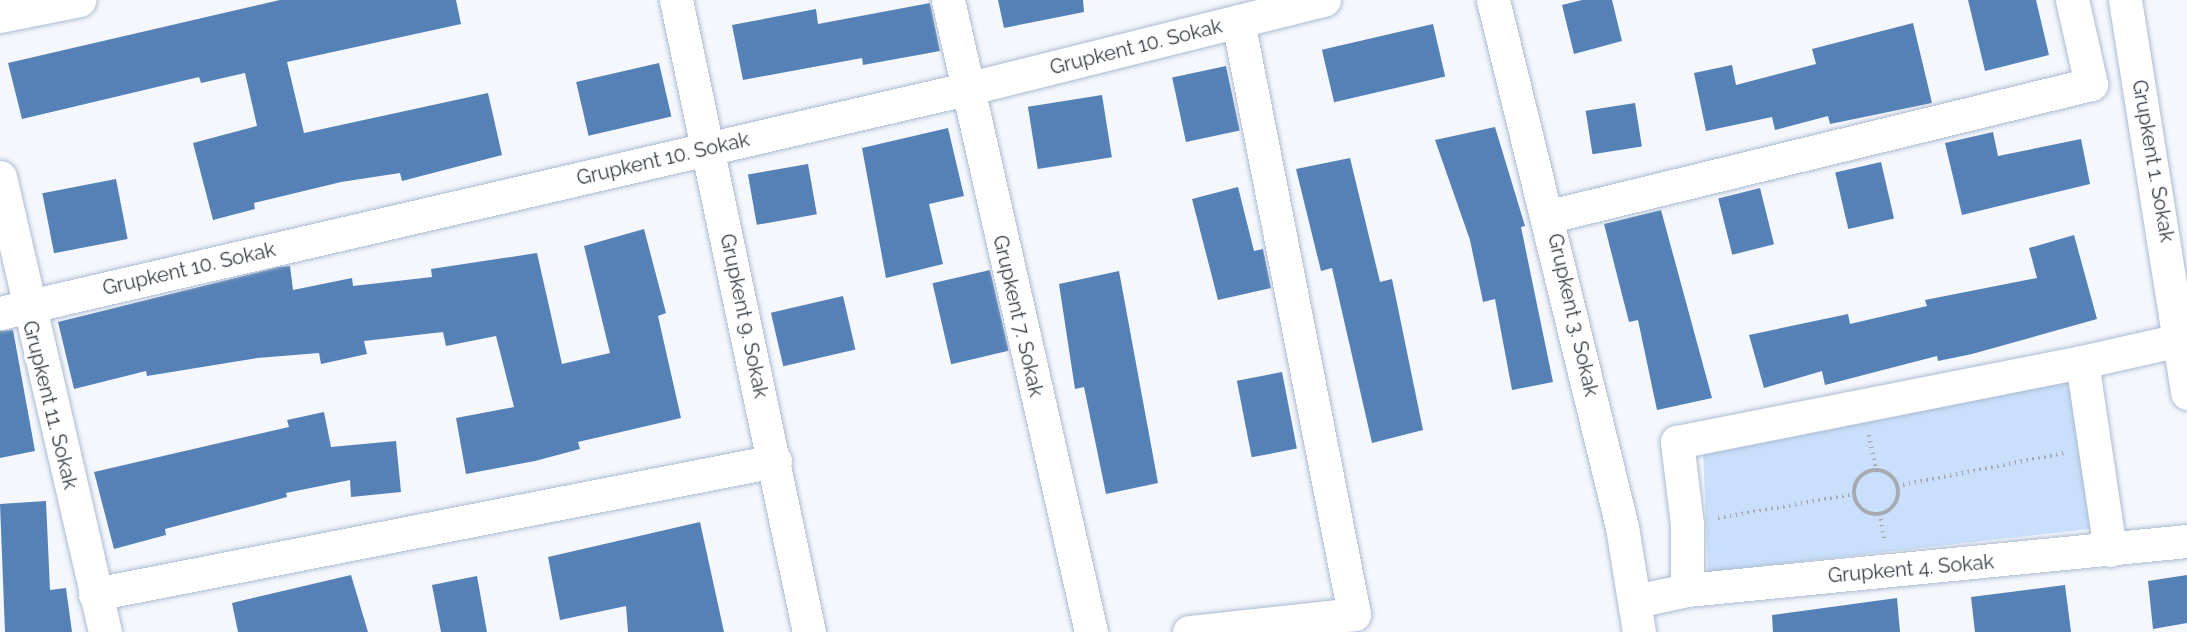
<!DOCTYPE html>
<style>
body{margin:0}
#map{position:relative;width:2187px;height:632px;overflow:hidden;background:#f4f7fc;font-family:Raleway,sans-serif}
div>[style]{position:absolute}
.green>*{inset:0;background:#c9dffb}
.building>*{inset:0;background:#5681b6;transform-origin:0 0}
.path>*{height:4px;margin-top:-2px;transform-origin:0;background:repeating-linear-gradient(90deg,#a5aab0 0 1.5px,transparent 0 6px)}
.path>.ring{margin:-2px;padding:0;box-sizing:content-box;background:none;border:4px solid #a5aab0;border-radius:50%}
.roads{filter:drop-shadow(0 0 2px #abbbd0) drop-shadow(0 0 2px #abbbd0)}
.minor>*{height:33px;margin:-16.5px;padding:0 16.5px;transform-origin:16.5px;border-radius:16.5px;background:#fff}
span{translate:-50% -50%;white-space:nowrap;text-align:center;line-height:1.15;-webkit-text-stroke:6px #fff;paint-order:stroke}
.street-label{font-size:20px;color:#343b43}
</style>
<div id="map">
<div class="green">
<div style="clip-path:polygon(2068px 378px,2090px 529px,1708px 572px,1703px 447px)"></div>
</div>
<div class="building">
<div style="clip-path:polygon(280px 0,456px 0,461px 24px,287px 62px,304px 133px,488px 93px,502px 155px,402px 181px,400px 173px,341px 182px,254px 203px,255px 209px,213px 220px,193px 143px,257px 126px,245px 73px,201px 83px,199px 77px,22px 119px,8px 63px)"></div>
<div style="clip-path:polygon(998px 0,1083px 0,1084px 12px,1004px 28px)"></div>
<div style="clip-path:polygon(1582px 0,1612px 0,1622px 41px,1574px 54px,1562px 5px)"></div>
<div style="clip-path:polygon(1968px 0,2036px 0,2049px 55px,1985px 71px)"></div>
<div style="clip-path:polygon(930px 3px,940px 51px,863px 65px,862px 58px,743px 80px,732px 25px,816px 9px,818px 24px)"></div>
<div style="clip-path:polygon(1913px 23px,1932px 103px,1830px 124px,1828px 116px,1775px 130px,1772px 117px,1706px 131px,1694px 73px,1732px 65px,1736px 85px,1816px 64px,1812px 49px)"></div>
<div style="left:1433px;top:24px;width:54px;height:114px;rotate:77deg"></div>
<div style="left:659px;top:63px;width:55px;height:85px;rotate:77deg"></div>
<div style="left:1226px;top:66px;width:66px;height:55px;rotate:78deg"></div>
<div style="left:1102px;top:95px;width:63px;height:75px;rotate:81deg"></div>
<div style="left:1635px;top:103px;width:44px;height:50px;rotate:81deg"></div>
<div style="clip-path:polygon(1495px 127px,1525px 226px,1521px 227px,1553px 382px,1512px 390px,1495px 299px,1483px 302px,1470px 240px,1435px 140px)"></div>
<div style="clip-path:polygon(948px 128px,964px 196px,929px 204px,943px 264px,886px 278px,862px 148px)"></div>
<div style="clip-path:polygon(1993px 132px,1998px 156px,2081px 139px,2090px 184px,1962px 215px,1945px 143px)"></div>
<div style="clip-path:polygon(1350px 158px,1380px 282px,1392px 279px,1423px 430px,1372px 443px,1332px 268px,1321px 271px,1296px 169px)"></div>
<div style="left:1881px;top:162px;width:58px;height:47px;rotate:77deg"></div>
<div style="left:808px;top:164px;width:51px;height:61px;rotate:80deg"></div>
<div style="left:116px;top:179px;width:61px;height:75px;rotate:79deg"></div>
<div style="clip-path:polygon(1238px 187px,1254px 251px,1263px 249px,1271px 288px,1218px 300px,1192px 199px)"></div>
<div style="left:1760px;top:188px;width:58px;height:43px;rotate:76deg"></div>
<div style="clip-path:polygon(1661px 210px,1712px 398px,1657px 410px,1638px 320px,1629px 322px,1604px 224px)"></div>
<div style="clip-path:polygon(644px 229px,666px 313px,658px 316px,681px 418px,578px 442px,580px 449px,535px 461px,466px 474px,456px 418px,514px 407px,496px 336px,446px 346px,443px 332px,364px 341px,367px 354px,321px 364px,319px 353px,257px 358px,147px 376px,146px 371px,74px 389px,58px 322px,279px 267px,290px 266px,293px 290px,352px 278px,353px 286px,432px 277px,431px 269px,537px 253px,562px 364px,610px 353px,584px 246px)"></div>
<div style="clip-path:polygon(2074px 235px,2097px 319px,1972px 354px,1938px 361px,1937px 356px,1825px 385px,1822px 371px,1764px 388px,1749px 335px,1848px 314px,1850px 324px,1927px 306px,1925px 300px,2037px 278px,2029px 248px)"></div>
<div style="left:990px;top:270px;width:83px;height:59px;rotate:77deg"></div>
<div style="clip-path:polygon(1119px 271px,1158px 483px,1106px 494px,1084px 387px,1075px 389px,1059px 284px)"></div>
<div style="left:843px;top:296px;width:55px;height:74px;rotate:77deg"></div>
<div style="clip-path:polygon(13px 330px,35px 451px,0 458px,0 331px)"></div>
<div style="left:1282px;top:372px;width:78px;height:46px;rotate:79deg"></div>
<div style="clip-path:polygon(324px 412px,331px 447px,396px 441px,401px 492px,351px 497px,350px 480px,286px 493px,287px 497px,165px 529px,166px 535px,114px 549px,94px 472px,289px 427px,287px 420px)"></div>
<div style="clip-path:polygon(46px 501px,50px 590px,66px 588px,72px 632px,5px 632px,0 504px)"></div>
<div style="clip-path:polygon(700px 522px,724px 632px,628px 632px,626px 606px,560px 620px,548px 557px)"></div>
<div style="clip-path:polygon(351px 575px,368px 632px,238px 632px,232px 603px)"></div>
<div style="clip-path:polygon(2187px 575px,2187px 623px,2153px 629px,2148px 581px)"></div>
<div style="clip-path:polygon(477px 576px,487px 632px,441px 632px,432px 585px)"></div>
<div style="clip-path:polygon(2065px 585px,2071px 632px,1975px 632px,1971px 597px)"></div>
<div style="clip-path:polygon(1897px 598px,1900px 632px,1773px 632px,1772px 615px)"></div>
</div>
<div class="path">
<div style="left:1869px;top:435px;width:36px;rotate:79deg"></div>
<div class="ring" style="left:1854px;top:470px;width:40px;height:40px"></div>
<div style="left:1897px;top:486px;width:170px;rotate:-11.2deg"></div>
<div style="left:1880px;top:513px;width:26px;rotate:81deg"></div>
<div style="left:1718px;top:518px;width:138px;rotate:-10deg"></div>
</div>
<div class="roads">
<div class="minor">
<div style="left:676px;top:0;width:646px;rotate:78.12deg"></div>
<div style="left:948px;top:0;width:648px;rotate:77.25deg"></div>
<div style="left:1493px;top:0;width:543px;rotate:76.25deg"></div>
<div style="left:1622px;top:527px;width:106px;rotate:80.8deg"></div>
<div style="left:2125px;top:0;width:398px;rotate:81deg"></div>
<div style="left:0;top:16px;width:81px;rotate:-11.4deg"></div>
<div style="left:0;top:177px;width:467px;rotate:77deg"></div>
<div style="left:1550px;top:216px;width:557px;rotate:-13.71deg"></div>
<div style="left:2091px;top:84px;width:86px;rotate:-102.7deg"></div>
<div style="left:0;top:313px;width:992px;rotate:-13.06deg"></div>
<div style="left:966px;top:89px;width:369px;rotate:-14deg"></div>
<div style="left:2082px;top:362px;width:104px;rotate:-12.8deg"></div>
<div style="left:1687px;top:590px;width:66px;rotate:-90deg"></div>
<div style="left:1687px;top:524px;width:83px;rotate:-97deg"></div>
<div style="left:1677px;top:442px;width:413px;rotate:-11.2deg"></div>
<div style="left:2082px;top:362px;width:190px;rotate:81.5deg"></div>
<div style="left:95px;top:594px;width:693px;rotate:-11.07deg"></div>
<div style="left:1636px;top:601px;width:52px;rotate:-12.2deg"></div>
<div style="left:1687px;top:590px;width:502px;rotate:-5.6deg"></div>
<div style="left:1189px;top:632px;width:166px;rotate:-6.2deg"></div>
<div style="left:1354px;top:614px;width:604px;rotate:-101.07deg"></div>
</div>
</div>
<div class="street-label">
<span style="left:1136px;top:47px;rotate:-14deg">Grupkent 10. Sokak</span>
<span style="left:663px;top:159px;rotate:-13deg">Grupkent 10. Sokak</span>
<span style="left:2153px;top:161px;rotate:80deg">Grupkent 1. Sokak</span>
<span style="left:189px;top:269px;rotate:-13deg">Grupkent 10. Sokak</span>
<span style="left:1573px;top:315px;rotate:77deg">Grupkent 3. Sokak</span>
<span style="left:744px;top:316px;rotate:78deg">Grupkent 9. Sokak</span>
<span style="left:1018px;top:316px;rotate:77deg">Grupkent 7. Sokak</span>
<span style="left:50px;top:405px;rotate:76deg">Grupkent 11. Sokak</span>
<span style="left:1911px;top:569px;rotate:-5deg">Grupkent 4. Sokak</span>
</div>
</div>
